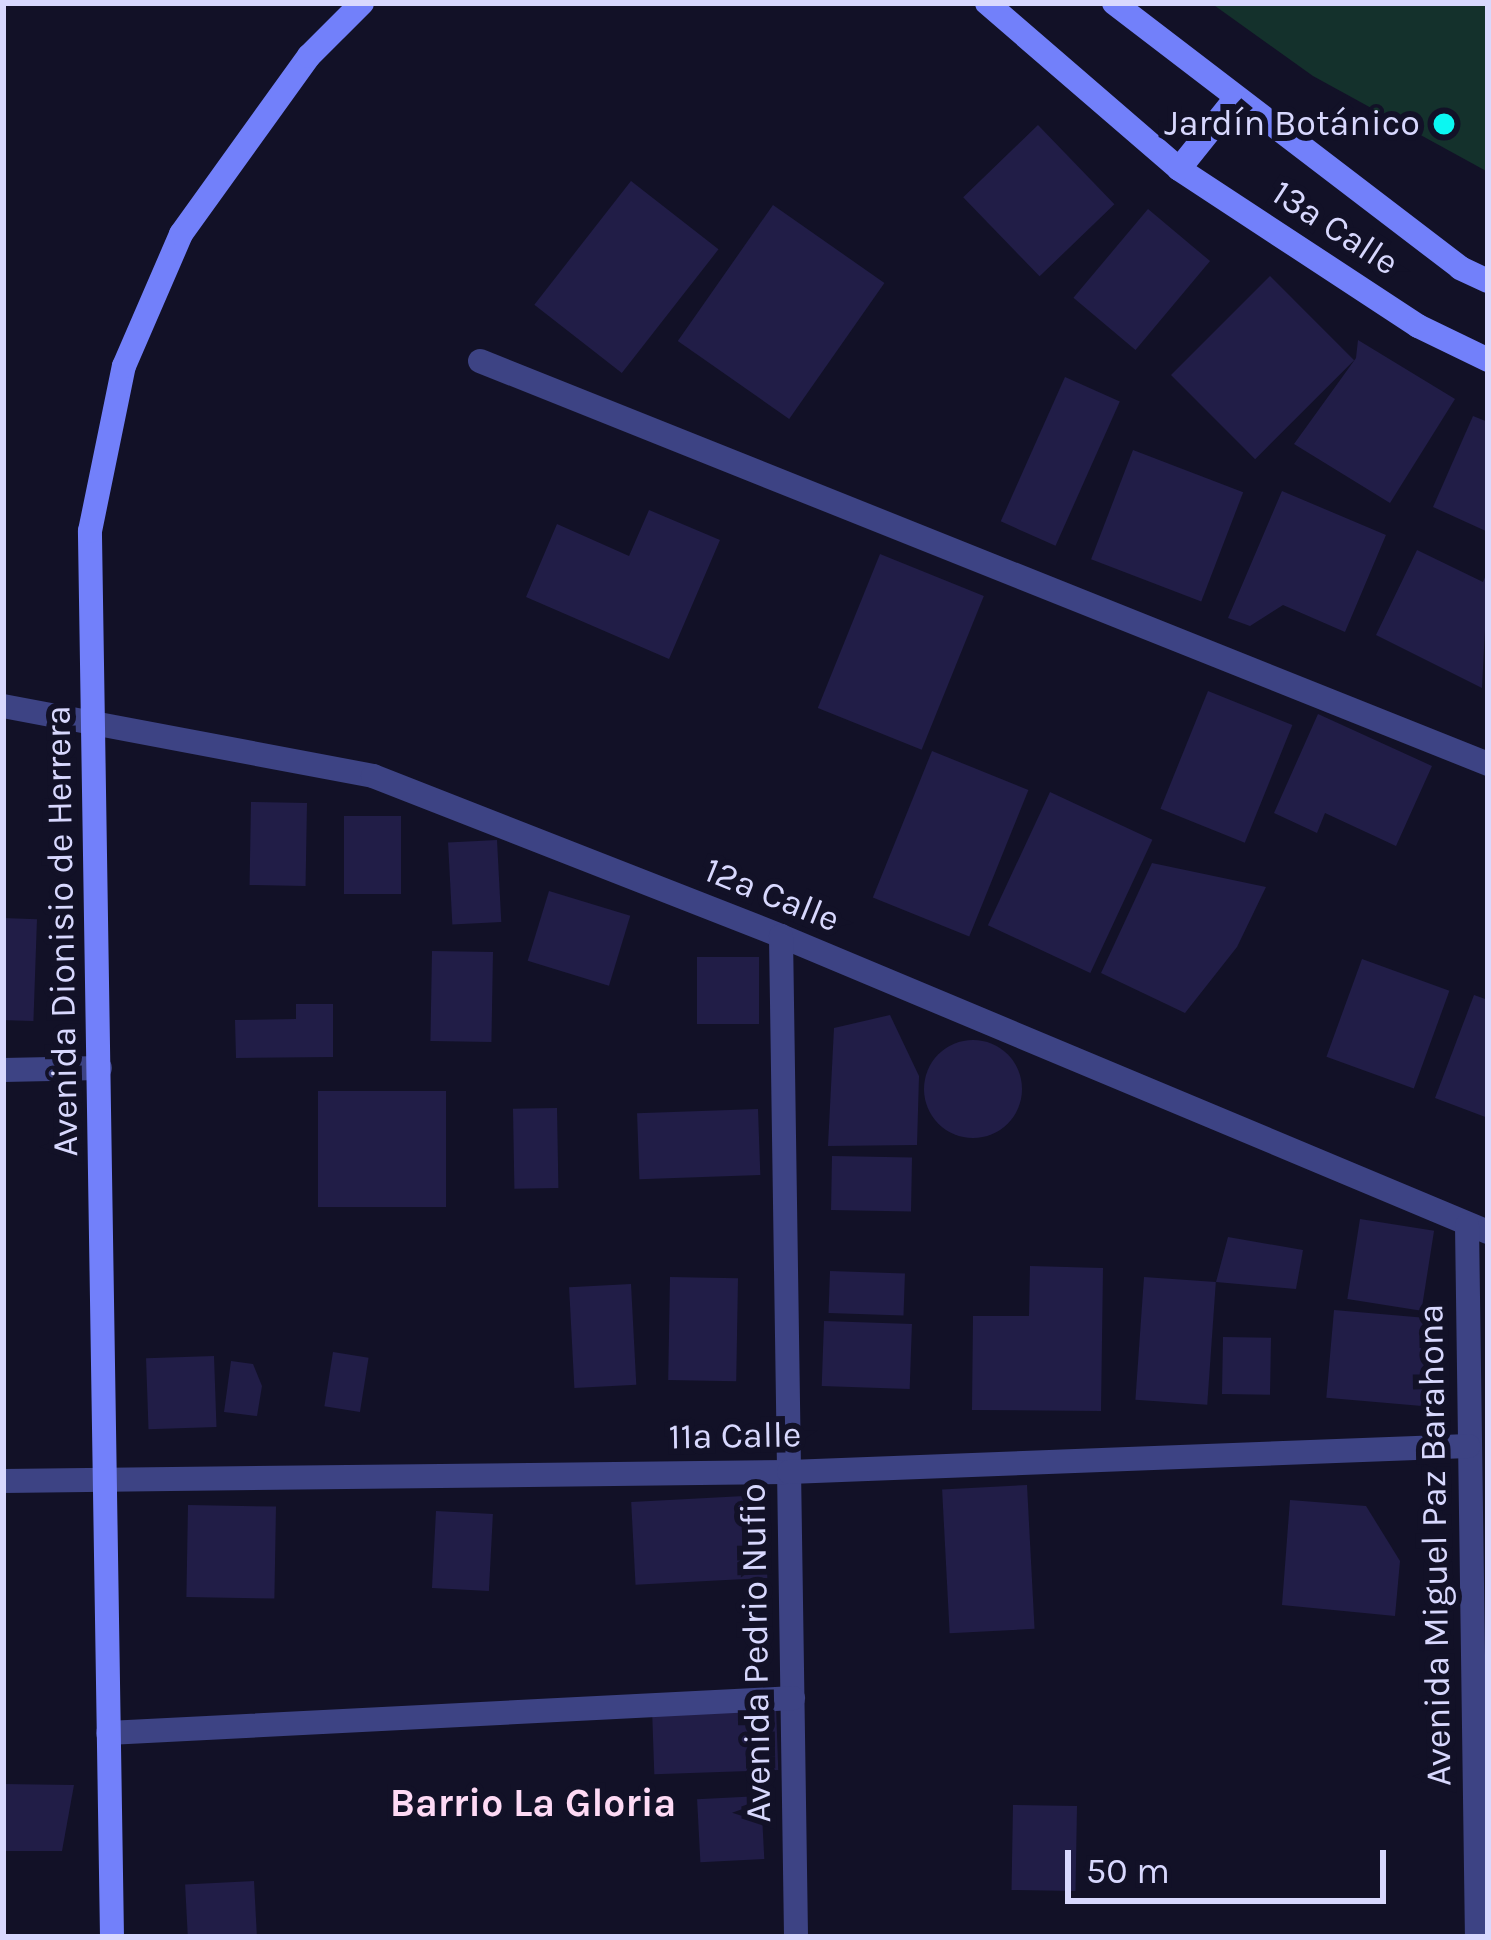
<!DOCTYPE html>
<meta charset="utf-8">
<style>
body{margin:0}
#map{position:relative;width:1491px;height:1940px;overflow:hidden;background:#121127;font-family:Karla,sans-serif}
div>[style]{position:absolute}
.green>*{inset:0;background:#14312c}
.building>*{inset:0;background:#211d47;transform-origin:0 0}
.round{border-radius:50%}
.street>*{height:24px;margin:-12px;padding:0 12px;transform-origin:12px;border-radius:12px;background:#3d4384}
.secondary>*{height:24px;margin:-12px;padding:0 12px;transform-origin:12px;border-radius:12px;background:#7280fa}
.dots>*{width:33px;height:33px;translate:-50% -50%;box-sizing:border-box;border:6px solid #121127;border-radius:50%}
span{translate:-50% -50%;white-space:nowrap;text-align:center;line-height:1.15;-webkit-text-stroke:12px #121127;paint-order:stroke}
.poi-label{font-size:36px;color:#d8d8fe}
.right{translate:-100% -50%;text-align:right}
.street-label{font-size:36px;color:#d8d8fe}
.neighbourhood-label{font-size:39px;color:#fedaf5;font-weight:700}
.frame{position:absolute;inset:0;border:6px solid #d8d8fe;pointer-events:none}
.scale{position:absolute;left:1065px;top:1850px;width:321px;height:54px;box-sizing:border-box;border:6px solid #d8d8fe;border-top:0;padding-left:15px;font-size:36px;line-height:42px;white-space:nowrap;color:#d8d8fe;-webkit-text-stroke:9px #121127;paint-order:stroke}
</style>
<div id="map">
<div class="green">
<div style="clip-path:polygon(1211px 3px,1488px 3px,1488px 172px,1313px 76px)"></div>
</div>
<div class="building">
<div style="left:1038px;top:125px;width:110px;height:104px;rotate:46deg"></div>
<div style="left:631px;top:181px;width:111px;height:157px;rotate:38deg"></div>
<div style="left:773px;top:205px;width:136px;height:166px;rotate:35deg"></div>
<div style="left:1148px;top:209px;width:81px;height:116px;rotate:40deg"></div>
<div style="left:1270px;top:276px;width:119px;height:140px;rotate:45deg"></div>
<div style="clip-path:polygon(1358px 340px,1455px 399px,1390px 503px,1294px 444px,1356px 358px)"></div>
<div style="left:1065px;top:377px;width:60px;height:158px;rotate:24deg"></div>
<div style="clip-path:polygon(1473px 416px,1488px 422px,1488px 532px,1433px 507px)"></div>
<div style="left:1133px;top:450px;width:118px;height:117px;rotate:21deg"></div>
<div style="clip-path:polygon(1282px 491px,1386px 535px,1345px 632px,1283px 605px,1250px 626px,1228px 618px)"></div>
<div style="clip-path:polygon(649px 510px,720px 540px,669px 659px,526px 597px,557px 524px,629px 556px)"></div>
<div style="clip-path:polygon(1417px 550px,1483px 582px,1488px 570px,1482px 688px,1376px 635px)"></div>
<div style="left:880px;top:554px;width:112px;height:166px;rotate:22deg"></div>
<div style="left:1208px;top:691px;width:91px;height:127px;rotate:22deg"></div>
<div style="clip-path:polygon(1318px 714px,1432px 766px,1396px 846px,1325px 813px,1317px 833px,1274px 813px)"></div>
<div style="left:932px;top:751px;width:104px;height:158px;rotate:22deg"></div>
<div style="left:1050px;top:792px;width:113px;height:147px;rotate:25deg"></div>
<div style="left:251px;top:802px;width:56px;height:83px;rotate:1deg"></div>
<div style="left:344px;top:816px;width:57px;height:78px"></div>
<div style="left:497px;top:840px;width:82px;height:49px;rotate:87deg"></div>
<div style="clip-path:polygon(1152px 863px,1266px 887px,1237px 947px,1185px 1013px,1101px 973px)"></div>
<div style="left:549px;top:891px;width:85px;height:73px;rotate:17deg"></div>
<div style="left:3px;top:918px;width:34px;height:102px;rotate:2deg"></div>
<div style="left:432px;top:951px;width:61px;height:90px;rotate:1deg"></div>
<div style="left:697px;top:957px;width:62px;height:67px"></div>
<div style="left:1362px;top:959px;width:93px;height:104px;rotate:20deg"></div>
<div style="clip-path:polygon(1474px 995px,1488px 1000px,1488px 1118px,1435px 1098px)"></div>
<div style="clip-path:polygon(296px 1004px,333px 1004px,333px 1057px,236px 1058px,235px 1020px,296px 1019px)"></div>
<div style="clip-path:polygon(890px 1015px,919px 1076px,917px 1145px,828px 1146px,834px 1028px)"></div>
<div class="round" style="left:924px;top:1040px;width:98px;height:98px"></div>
<div style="left:318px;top:1091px;width:128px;height:116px"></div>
<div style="left:557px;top:1108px;width:80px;height:44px;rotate:89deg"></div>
<div style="left:758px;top:1109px;width:66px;height:121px;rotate:88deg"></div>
<div style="left:832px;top:1156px;width:80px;height:54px;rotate:1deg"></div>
<div style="left:1360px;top:1219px;width:75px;height:81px;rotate:9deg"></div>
<div style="clip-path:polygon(1228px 1237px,1303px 1250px,1296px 1289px,1216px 1282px)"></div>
<div style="clip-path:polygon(1030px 1266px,1103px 1268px,1101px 1411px,972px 1410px,973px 1316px,1029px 1316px)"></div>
<div style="left:830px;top:1271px;width:75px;height:42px;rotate:2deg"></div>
<div style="left:670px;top:1277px;width:68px;height:103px;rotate:1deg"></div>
<div style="left:1144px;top:1277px;width:72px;height:123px;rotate:4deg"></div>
<div style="left:631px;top:1284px;width:101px;height:62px;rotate:87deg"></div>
<div style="left:1334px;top:1310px;width:96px;height:88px;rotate:5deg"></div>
<div style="left:824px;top:1321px;width:88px;height:65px;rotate:2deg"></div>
<div style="left:1223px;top:1337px;width:48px;height:57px;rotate:1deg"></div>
<div style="left:333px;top:1352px;width:36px;height:55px;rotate:9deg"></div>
<div style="left:214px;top:1356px;width:71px;height:68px;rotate:88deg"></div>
<div style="clip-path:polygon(231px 1361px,253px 1364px,262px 1386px,257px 1416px,224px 1412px)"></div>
<div style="left:1027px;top:1485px;width:144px;height:85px;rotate:87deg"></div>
<div style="left:763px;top:1495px;width:83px;height:132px;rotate:87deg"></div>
<div style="clip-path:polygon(1290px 1500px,1366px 1506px,1400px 1561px,1395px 1616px,1282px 1605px)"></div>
<div style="left:188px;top:1505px;width:88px;height:92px;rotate:1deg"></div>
<div style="left:436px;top:1511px;width:57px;height:77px;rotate:3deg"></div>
<div style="left:776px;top:1706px;width:64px;height:124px;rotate:88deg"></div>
<div style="clip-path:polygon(3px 1784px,74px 1785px,62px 1851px,3px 1851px)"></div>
<div style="left:761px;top:1796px;width:63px;height:64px;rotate:87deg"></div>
<div style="left:1013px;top:1805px;width:64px;height:85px;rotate:1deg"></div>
<div style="left:254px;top:1881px;width:56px;height:69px;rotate:87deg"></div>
</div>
<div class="street">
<div style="left:480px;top:361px;width:1086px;rotate:21.79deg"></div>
<div style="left:3px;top:706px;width:377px;rotate:10.7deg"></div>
<div style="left:373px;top:776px;width:438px;rotate:21.4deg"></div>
<div style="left:781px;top:936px;width:766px;rotate:22.72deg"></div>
<div style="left:781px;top:936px;width:1001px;rotate:89.14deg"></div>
<div style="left:3px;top:1070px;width:97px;rotate:-1.2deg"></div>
<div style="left:1467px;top:1225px;width:712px;rotate:89.2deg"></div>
<div style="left:3px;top:1481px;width:786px;rotate:-0.66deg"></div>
<div style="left:789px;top:1472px;width:680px;rotate:-2.19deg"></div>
<div style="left:108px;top:1733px;width:686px;rotate:-2.92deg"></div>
</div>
<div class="secondary">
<div style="left:987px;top:3px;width:254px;rotate:40.8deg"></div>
<div style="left:1179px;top:169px;width:286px;rotate:33.3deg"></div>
<div style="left:1418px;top:326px;width:78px;rotate:25.9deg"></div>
<div style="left:1114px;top:3px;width:436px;rotate:37.4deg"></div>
<div style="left:1460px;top:268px;width:31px;rotate:25deg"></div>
<div style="left:1179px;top:169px;width:90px;rotate:-51.3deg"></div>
<div style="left:112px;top:1937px;width:1406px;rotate:-90.9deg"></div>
<div style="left:90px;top:531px;width:168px;rotate:-78.4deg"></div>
<div style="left:124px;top:366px;width:144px;rotate:-66.6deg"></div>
<div style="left:181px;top:234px;width:219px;rotate:-54.3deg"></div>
<div style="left:309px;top:56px;width:75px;rotate:-45deg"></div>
</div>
<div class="dots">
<div style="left:1444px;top:124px;background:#0bf7f2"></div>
</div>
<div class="poi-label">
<span class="right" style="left:1420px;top:124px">Jardín Botánico</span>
</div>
<div class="street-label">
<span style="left:1335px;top:228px;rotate:33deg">13a Calle</span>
<span style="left:772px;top:895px;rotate:22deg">12a Calle</span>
<span style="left:62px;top:931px;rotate:-91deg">Avenida Dionisio de Herrera</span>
<span style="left:735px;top:1436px;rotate:-1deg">11a Calle</span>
<span style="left:1435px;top:1545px;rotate:-91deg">Avenida Miguel Paz Barahona</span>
<span style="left:756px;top:1653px;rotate:-91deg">Avenida Pedrio Nufio</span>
</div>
<div class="neighbourhood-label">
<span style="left:533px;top:1803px">Barrio La Gloria</span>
</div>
<div class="frame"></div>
<div class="scale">50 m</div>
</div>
